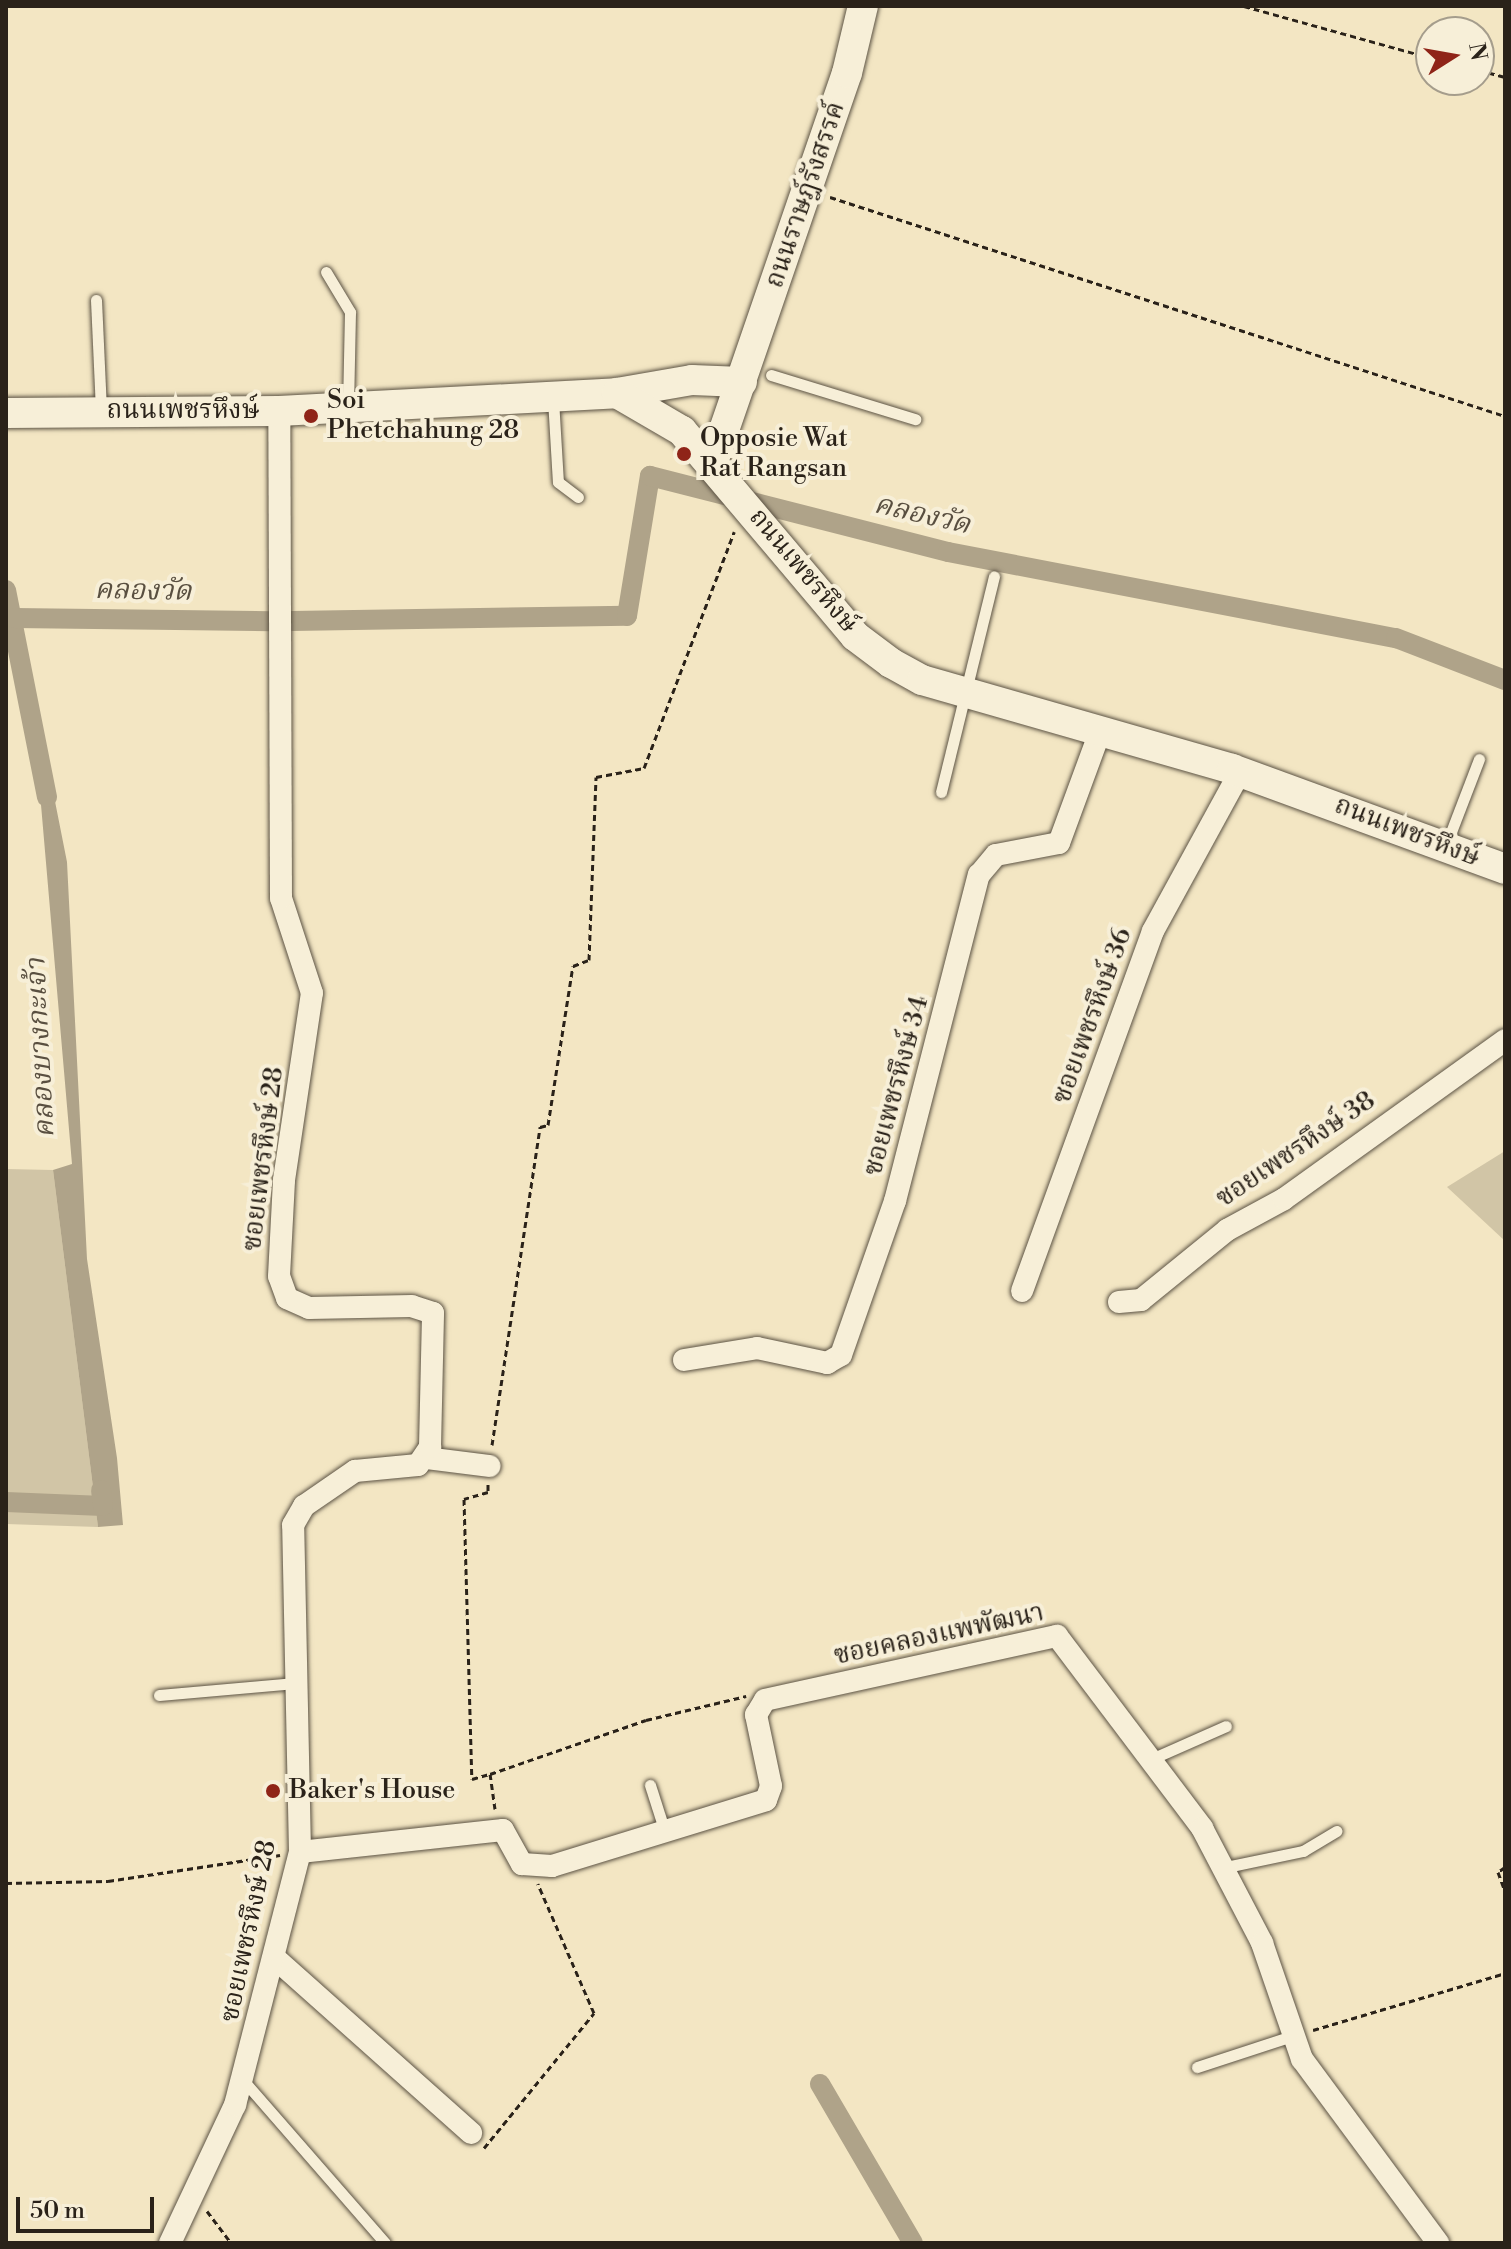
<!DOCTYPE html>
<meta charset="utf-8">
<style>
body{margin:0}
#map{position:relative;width:1511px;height:2249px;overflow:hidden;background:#f3e6c3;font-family:"Libre Bodoni","Noto Serif Thai",serif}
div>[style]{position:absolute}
.green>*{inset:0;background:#d1c5a6}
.water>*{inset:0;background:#afa389}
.canal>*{height:20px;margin:-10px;padding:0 10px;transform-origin:10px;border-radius:10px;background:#afa389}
.path>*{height:3px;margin-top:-1.5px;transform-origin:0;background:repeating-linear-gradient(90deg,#2a2219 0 6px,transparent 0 10px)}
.roads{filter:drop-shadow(0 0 2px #5c5344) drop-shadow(0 0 2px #5c5344)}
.lane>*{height:11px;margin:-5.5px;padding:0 5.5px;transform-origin:5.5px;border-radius:5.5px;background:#f7efd8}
.street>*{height:22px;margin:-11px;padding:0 11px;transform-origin:11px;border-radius:11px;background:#f7efd8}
.secondary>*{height:30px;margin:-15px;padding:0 15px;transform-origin:15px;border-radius:15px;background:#f7efd8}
.dots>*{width:22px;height:22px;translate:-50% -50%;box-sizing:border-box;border:4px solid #f7efd8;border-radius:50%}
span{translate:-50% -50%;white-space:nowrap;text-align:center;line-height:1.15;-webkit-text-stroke:8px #f7efd8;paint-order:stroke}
.street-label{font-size:26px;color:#2a2219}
.poi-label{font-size:26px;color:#2a2219}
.left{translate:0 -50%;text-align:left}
.water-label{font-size:28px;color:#594f40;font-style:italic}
.frame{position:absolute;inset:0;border:8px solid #2a2219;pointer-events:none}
.north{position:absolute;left:1415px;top:16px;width:80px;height:80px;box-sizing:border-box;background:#f7efd8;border:2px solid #a59d8c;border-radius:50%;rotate:79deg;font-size:22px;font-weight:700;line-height:32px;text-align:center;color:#2a2219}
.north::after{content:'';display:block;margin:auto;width:28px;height:36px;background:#8f2418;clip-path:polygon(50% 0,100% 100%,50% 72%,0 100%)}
.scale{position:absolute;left:16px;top:2197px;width:138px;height:36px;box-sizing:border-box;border:4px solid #2a2219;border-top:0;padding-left:10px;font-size:24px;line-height:28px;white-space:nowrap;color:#2a2219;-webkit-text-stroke:6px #f7efd8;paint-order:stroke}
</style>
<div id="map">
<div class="green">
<div style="clip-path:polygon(1505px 1151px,1505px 1241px,1447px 1187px)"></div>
<div style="clip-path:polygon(6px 1169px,53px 1170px,98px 1527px,6px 1524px)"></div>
</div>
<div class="water">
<div style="clip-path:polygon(38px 770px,49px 771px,67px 862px,87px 1259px,117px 1458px,123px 1525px,98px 1527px,53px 1170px,72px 1164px)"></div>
</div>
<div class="canal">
<div style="left:6px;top:590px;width:211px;rotate:78.8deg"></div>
<div style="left:14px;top:618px;width:258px;rotate:0.7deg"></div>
<div style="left:292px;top:621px;width:335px;rotate:-0.9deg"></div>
<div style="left:627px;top:616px;width:142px;rotate:-80.7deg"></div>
<div style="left:650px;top:476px;width:308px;rotate:14.3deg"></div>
<div style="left:948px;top:552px;width:456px;rotate:10.9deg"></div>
<div style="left:1396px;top:638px;width:117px;rotate:21.1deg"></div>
<div style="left:6px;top:1502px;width:97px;rotate:2.4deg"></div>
<div style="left:103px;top:1506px;width:16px;rotate:-97deg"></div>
<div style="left:820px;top:2084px;width:184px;rotate:59.7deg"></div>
</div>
<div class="path">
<div style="left:1244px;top:6px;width:194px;rotate:15.5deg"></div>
<div style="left:1479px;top:70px;width:27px;rotate:15deg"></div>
<div style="left:830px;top:197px;width:710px;rotate:17.98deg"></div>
<div style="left:492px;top:1445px;width:322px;rotate:-81.4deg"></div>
<div style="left:540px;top:1127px;width:8px;rotate:-14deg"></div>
<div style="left:548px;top:1125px;width:161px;rotate:-81.1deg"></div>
<div style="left:573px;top:966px;width:17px;rotate:-21deg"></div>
<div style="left:589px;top:960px;width:183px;rotate:-87.8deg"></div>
<div style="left:596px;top:777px;width:49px;rotate:-10.6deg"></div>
<div style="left:644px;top:768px;width:253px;rotate:-69.1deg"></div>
<div style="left:488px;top:1484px;width:8px;rotate:90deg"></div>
<div style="left:488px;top:1492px;width:25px;rotate:164deg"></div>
<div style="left:464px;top:1499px;width:280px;rotate:88.4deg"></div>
<div style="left:472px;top:1779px;width:19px;rotate:-16deg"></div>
<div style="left:495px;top:1809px;width:35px;rotate:-98deg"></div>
<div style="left:490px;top:1774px;width:165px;rotate:-19.1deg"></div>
<div style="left:646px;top:1720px;width:103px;rotate:-13.5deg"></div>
<div style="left:1505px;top:1867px;width:9px;rotate:144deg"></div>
<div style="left:1498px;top:1872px;width:20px;rotate:70deg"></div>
<div style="left:6px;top:1883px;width:102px;rotate:-1.1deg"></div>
<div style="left:108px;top:1881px;width:174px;rotate:-8.6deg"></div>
<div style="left:1313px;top:2030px;width:200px;rotate:-16.5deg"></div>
<div style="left:484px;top:2148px;width:174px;rotate:-50.8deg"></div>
<div style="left:594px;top:2013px;width:141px;rotate:-113.5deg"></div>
<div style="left:207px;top:2211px;width:40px;rotate:53deg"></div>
</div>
<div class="roads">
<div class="lane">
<div style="left:326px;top:272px;width:47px;rotate:59deg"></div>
<div style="left:350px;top:312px;width:93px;rotate:91.2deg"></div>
<div style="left:96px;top:300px;width:111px;rotate:87.4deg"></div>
<div style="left:771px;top:375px;width:151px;rotate:17deg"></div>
<div style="left:553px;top:399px;width:83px;rotate:86.6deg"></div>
<div style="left:558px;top:482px;width:25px;rotate:37deg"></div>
<div style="left:941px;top:792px;width:222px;rotate:-76.2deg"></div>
<div style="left:1446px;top:845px;width:92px;rotate:-69deg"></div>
<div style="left:159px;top:1695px;width:137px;rotate:-5deg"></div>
<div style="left:1149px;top:1760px;width:84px;rotate:-23.8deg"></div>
<div style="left:650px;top:1785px;width:46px;rotate:72.3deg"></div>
<div style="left:1226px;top:1867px;width:79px;rotate:-11.7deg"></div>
<div style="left:1303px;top:1851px;width:39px;rotate:-31deg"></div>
<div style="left:1197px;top:2067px;width:100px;rotate:-18.1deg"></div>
<div style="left:243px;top:2080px;width:216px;rotate:48.9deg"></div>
</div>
<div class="street">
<div style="left:1022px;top:1291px;width:383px;rotate:-70deg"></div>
<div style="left:1153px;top:931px;width:181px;rotate:-61.3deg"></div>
<div style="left:1119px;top:1302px;width:22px;rotate:-5deg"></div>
<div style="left:1141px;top:1300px;width:111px;rotate:-39.1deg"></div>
<div style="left:1227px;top:1230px;width:65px;rotate:-28.5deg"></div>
<div style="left:1284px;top:1199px;width:272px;rotate:-35.7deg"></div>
<div style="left:684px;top:1360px;width:74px;rotate:-9.3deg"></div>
<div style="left:757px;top:1348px;width:72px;rotate:12.1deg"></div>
<div style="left:827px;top:1363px;width:16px;rotate:-30deg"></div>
<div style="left:841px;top:1355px;width:163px;rotate:-70.7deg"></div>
<div style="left:895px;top:1201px;width:337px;rotate:-75.6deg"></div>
<div style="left:979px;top:875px;width:26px;rotate:-50deg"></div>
<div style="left:996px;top:855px;width:64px;rotate:-10.8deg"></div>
<div style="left:1059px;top:843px;width:121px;rotate:-69.8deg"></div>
<div style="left:426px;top:1458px;width:64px;rotate:7.2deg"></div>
<div style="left:300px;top:1852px;width:204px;rotate:-6.2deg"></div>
<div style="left:503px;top:1830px;width:39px;rotate:61deg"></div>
<div style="left:522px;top:1864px;width:30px;rotate:4deg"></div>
<div style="left:552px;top:1866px;width:224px;rotate:-17.1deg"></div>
<div style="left:766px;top:1800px;width:15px;rotate:-70deg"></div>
<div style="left:771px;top:1786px;width:73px;rotate:-101.9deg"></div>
<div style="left:756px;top:1715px;width:17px;rotate:-59deg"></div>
<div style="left:765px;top:1700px;width:299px;rotate:-12.4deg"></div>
<div style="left:1057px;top:1636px;width:241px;rotate:52.9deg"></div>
<div style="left:1202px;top:1828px;width:130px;rotate:62.4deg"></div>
<div style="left:1262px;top:1943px;width:123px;rotate:71deg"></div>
<div style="left:1302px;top:2059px;width:229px;rotate:53.5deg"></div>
<div style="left:277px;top:1960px;width:260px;rotate:41.7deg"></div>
<div style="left:170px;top:2243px;width:153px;rotate:-64.8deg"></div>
<div style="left:235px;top:2105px;width:261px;rotate:-75.6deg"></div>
<div style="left:300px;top:1852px;width:327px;rotate:-91.2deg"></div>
<div style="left:293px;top:1525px;width:22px;rotate:-60deg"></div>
<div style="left:304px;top:1506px;width:62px;rotate:-34.5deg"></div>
<div style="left:355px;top:1471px;width:63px;rotate:-5.4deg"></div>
<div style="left:418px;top:1465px;width:22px;rotate:-56deg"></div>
<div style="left:430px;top:1447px;width:134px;rotate:-88.7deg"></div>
<div style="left:433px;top:1313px;width:22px;rotate:-162deg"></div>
<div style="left:412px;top:1306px;width:103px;rotate:178.9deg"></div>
<div style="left:309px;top:1308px;width:24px;rotate:-156deg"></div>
<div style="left:287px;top:1298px;width:23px;rotate:-110deg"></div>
<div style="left:279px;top:1276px;width:96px;rotate:-87deg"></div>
<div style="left:284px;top:1180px;width:189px;rotate:-81.5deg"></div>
<div style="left:312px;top:993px;width:100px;rotate:-108.1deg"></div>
<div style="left:281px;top:898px;width:487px;rotate:-90.2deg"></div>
</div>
<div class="secondary">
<div style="left:617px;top:393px;width:76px;rotate:-9.8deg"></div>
<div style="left:692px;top:380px;width:50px;rotate:2.3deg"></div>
<div style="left:6px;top:413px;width:273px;rotate:-0.4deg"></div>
<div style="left:279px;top:411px;width:338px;rotate:-3deg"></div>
<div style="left:617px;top:393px;width:75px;rotate:30.3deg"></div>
<div style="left:682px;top:431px;width:268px;rotate:49.8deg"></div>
<div style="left:855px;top:636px;width:45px;rotate:36.9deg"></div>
<div style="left:891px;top:663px;width:35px;rotate:29deg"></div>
<div style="left:922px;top:680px;width:323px;rotate:16deg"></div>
<div style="left:1232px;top:769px;width:291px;rotate:20.1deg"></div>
<div style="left:713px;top:462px;width:411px;rotate:-71deg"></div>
<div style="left:847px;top:73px;width:69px;rotate:-76.6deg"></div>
</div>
</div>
<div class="dots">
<div style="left:311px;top:416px;background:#8f2418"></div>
<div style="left:684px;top:454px;background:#8f2418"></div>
<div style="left:273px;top:1791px;background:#8f2418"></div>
</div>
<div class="street-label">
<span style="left:806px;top:195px;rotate:-71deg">ถนนราษฎ์รังสรรค์</span>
<span style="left:183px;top:411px">ถนนเพชรหึงษ์</span>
<span style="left:803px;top:571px;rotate:50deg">ถนนเพชรหึงษ์</span>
<span style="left:1407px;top:832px;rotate:21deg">ถนนเพชรหึงษ์</span>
<span style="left:1093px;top:1016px;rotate:-70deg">ซอยเพชรหึงษ์ 36</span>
<span style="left:897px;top:1086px;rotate:-75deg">ซอยเพชรหึงษ์ 34</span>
<span style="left:1296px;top:1150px;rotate:-34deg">ซอยเพชรหึงษ์ 38</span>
<span style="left:264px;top:1159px;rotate:-83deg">ซอยเพชรหึงษ์ 28</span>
<span style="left:939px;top:1635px;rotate:-12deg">ซอยคลองแพพัฒนา</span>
<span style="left:249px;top:1931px;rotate:-78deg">ซอยเพชรหึงษ์ 28</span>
</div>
<div class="poi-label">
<span class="left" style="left:327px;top:416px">Soi<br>Phetchahung 28</span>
<span class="left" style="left:700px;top:454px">Opposie Wat<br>Rat Rangsan</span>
<span class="left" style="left:289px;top:1791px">Baker's House</span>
</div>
<div class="water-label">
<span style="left:922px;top:515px;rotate:13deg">คลองวัด</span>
<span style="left:143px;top:591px;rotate:1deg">คลองวัด</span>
<span style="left:41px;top:1048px;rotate:-93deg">คลองบางกะเจ้า</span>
</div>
<div class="frame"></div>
<div class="north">N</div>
<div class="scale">50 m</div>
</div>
